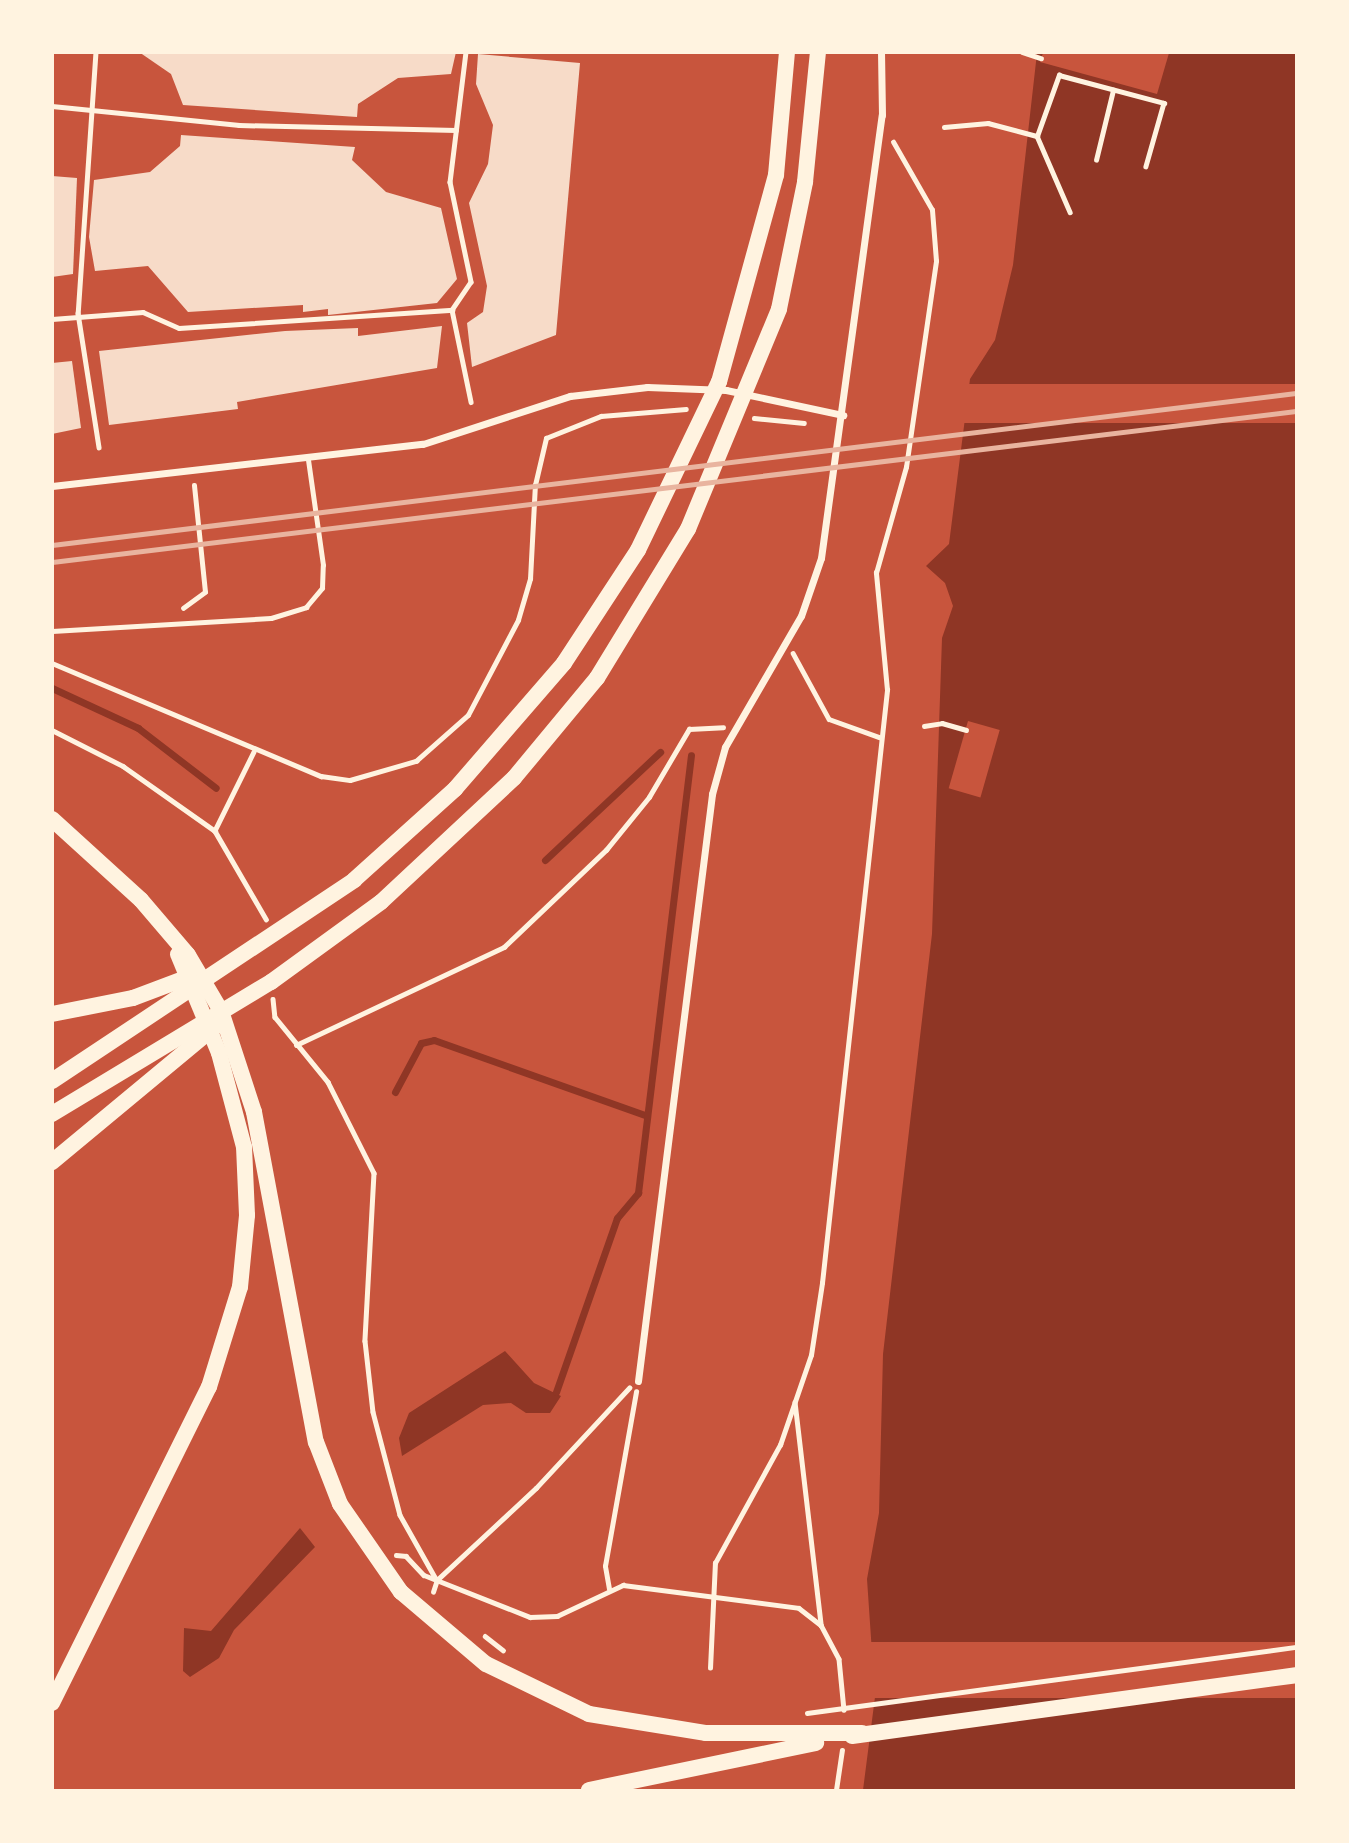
<!DOCTYPE html>
<style>
body{margin:0}
#map{position:relative;width:1349px;height:1843px;overflow:hidden;background:#c8553d;font-family:Helvetica,sans-serif}
div>[style]{position:absolute}
.water>*{inset:0;background:#8f3625}
.pier>*{inset:0;background:#c8553d;transform-origin:0 0}
.stream>*{height:7px;margin:-3.5px;padding:0 3.5px;transform-origin:3.5px;border-radius:3.5px;background:#8f3625}
.building>*{inset:0;background:#f7dbc8}
.path>*{height:4.5px;margin:-2.25px;padding:0 2.25px;transform-origin:2.25px;border-radius:2.25px;background:#fff3e0}
.service>*{height:5px;margin:-2.5px;padding:0 2.5px;transform-origin:2.5px;border-radius:2.5px;background:#fff3e0}
.minor>*{height:7px;margin:-3.5px;padding:0 3.5px;transform-origin:3.5px;border-radius:3.5px;background:#fff3e0}
.primary>*{height:16px;margin:-8px;padding:0 8px;transform-origin:8px;border-radius:8px;background:#fff3e0}
.rail>*{height:5px;margin:-2.5px;padding:0 2.5px;transform-origin:2.5px;border-radius:2.5px;background:#e9b49f}
span{translate:-50% -50%;white-space:nowrap;text-align:center;line-height:1.15;-webkit-text-stroke:7px #fff3e0;paint-order:stroke}
.frame{position:absolute;inset:0;border:54px solid #fff3e0;pointer-events:none}
</style>
<div id="map">
<div class="water">
<div style="clip-path:polygon(1037px 53px,1296px 53px,1296px 1790px,863px 1790px,875px 1697px,867px 1579px,879px 1513px,883px 1354px,932px 934px,942px 638px,953px 606px,945px 583px,926px 566px,949px 544px,970px 379px,995px 340px,1013px 265px)"></div>
<div style="clip-path:polygon(505px 1351px,534px 1383px,561px 1396px,550px 1413px,526px 1413px,511px 1403px,483px 1405px,402px 1456px,399px 1438px,409px 1413px)"></div>
<div style="clip-path:polygon(300px 1528px,315px 1547px,234px 1630px,219px 1658px,190px 1677px,183px 1671px,184px 1628px,211px 1631px)"></div>
</div>
<div class="pier">
<div style="clip-path:polygon(1043px 53px,1169px 53px,1157px 94px,1040px 62px)"></div>
<div style="left:1296px;top:384px;width:39px;height:339px;rotate:90deg"></div>
<div style="left:968px;top:721px;width:33px;height:70px;rotate:16deg"></div>
<div style="left:1296px;top:1642px;width:56px;height:428px;rotate:90deg"></div>
</div>
<div class="stream">
<div style="left:52px;top:688px;width:95px;rotate:24.9deg"></div>
<div style="left:138px;top:728px;width:98px;rotate:37.6deg"></div>
<div style="left:545px;top:860px;width:158px;rotate:-43.2deg"></div>
<div style="left:395px;top:1092px;width:55px;rotate:-62deg"></div>
<div style="left:421px;top:1043px;width:13px;rotate:-13deg"></div>
<div style="left:434px;top:1040px;width:226px;rotate:19.6deg"></div>
<div style="left:556px;top:1392px;width:184px;rotate:-70.7deg"></div>
<div style="left:617px;top:1218px;width:33px;rotate:-50deg"></div>
<div style="left:638px;top:1193px;width:441px;rotate:-83.1deg"></div>
</div>
<div class="building">
<div style="clip-path:polygon(139px 52px,456px 52px,451px 74px,398px 78px,358px 104px,357px 117px,183px 105px,171px 74px)"></div>
<div style="clip-path:polygon(478px 54px,580px 63px,556px 335px,472px 367px,467px 323px,483px 312px,487px 286px,469px 203px,488px 164px,493px 125px,476px 84px)"></div>
<div style="clip-path:polygon(181px 135px,355px 147px,352px 160px,386px 192px,441px 208px,457px 279px,437px 303px,328px 315px,328px 309px,303px 312px,303px 305px,188px 312px,148px 266px,95px 271px,89px 237px,94px 180px,150px 172px,180px 146px)"></div>
<div style="clip-path:polygon(52px 176px,77px 178px,73px 274px,52px 277px)"></div>
<div style="clip-path:polygon(442px 326px,437px 368px,237px 402px,238px 409px,109px 425px,99px 351px,285px 331px,358px 328px,358px 336px)"></div>
<div style="clip-path:polygon(72px 361px,81px 428px,52px 434px,52px 363px)"></div>
</div>
<div class="path">
<div style="left:96px;top:52px;width:262px;rotate:93.9deg"></div>
<div style="left:78px;top:313px;width:136px;rotate:81.1deg"></div>
<div style="left:466px;top:52px;width:131px;rotate:97deg"></div>
<div style="left:450px;top:182px;width:102px;rotate:78.1deg"></div>
<div style="left:471px;top:282px;width:34px;rotate:124deg"></div>
<div style="left:452px;top:310px;width:94px;rotate:78.3deg"></div>
<div style="left:1022px;top:52px;width:20px;rotate:18deg"></div>
<div style="left:52px;top:106px;width:188px;rotate:5.8deg"></div>
<div style="left:239px;top:125px;width:217px;rotate:1.3deg"></div>
<div style="left:944px;top:127px;width:44px;rotate:-5.2deg"></div>
<div style="left:988px;top:123px;width:51px;rotate:14.9deg"></div>
<div style="left:1037px;top:136px;width:65px;rotate:-70.2deg"></div>
<div style="left:1059px;top:75px;width:109px;rotate:14.9deg"></div>
<div style="left:1164px;top:103px;width:66px;rotate:105.9deg"></div>
<div style="left:1037px;top:136px;width:83px;rotate:66.5deg"></div>
<div style="left:1096px;top:160px;width:72px;rotate:-76.3deg"></div>
<div style="left:52px;top:319px;width:91px;rotate:-4.4deg"></div>
<div style="left:143px;top:312px;width:39px;rotate:24deg"></div>
<div style="left:179px;top:328px;width:274px;rotate:-3.8deg"></div>
<div style="left:754px;top:418px;width:50px;rotate:5.7deg"></div>
<div style="left:183px;top:608px;width:27px;rotate:-36deg"></div>
<div style="left:205px;top:592px;width:107px;rotate:-95.9deg"></div>
<div style="left:793px;top:653px;width:75px;rotate:61.4deg"></div>
<div style="left:829px;top:719px;width:53px;rotate:19.8deg"></div>
<div style="left:52px;top:663px;width:292px;rotate:22.8deg"></div>
<div style="left:321px;top:776px;width:29px;rotate:8deg"></div>
<div style="left:350px;top:780px;width:69px;rotate:-16.1deg"></div>
<div style="left:416px;top:761px;width:69px;rotate:-41.5deg"></div>
<div style="left:468px;top:715px;width:107px;rotate:-62.2deg"></div>
<div style="left:518px;top:620px;width:43px;rotate:-73.7deg"></div>
<div style="left:530px;top:579px;width:94px;rotate:-87deg"></div>
<div style="left:535px;top:485px;width:48px;rotate:-76.8deg"></div>
<div style="left:546px;top:438px;width:59px;rotate:-21.8deg"></div>
<div style="left:601px;top:416px;width:85px;rotate:-4.7deg"></div>
<div style="left:924px;top:726px;width:18px;rotate:-9deg"></div>
<div style="left:942px;top:723px;width:25px;rotate:16deg"></div>
<div style="left:52px;top:730px;width:80px;rotate:26.9deg"></div>
<div style="left:123px;top:766px;width:113px;rotate:35.2deg"></div>
<div style="left:254px;top:752px;width:88px;rotate:116.3deg"></div>
<div style="left:215px;top:831px;width:102px;rotate:59.9deg"></div>
<div style="left:273px;top:999px;width:18px;rotate:84deg"></div>
<div style="left:275px;top:1017px;width:84px;rotate:50.8deg"></div>
<div style="left:328px;top:1082px;width:102px;rotate:63.2deg"></div>
<div style="left:374px;top:1173px;width:168px;rotate:93.1deg"></div>
<div style="left:365px;top:1341px;width:71px;rotate:83.6deg"></div>
<div style="left:373px;top:1412px;width:106px;rotate:75.3deg"></div>
<div style="left:400px;top:1515px;width:73px;rotate:60.6deg"></div>
<div style="left:296px;top:1045px;width:230px;rotate:-25.2deg"></div>
<div style="left:504px;top:947px;width:141px;rotate:-43.6deg"></div>
<div style="left:606px;top:850px;width:68px;rotate:-50.9deg"></div>
<div style="left:649px;top:797px;width:79px;rotate:-59.5deg"></div>
<div style="left:689px;top:729px;width:34px;rotate:-3deg"></div>
<div style="left:795px;top:1402px;width:225px;rotate:83.3deg"></div>
<div style="left:396px;top:1555px;width:10px;rotate:6deg"></div>
<div style="left:406px;top:1556px;width:26px;rotate:47deg"></div>
<div style="left:424px;top:1575px;width:114px;rotate:21.6deg"></div>
<div style="left:530px;top:1617px;width:27px;rotate:-2deg"></div>
<div style="left:557px;top:1616px;width:73px;rotate:-25.2deg"></div>
<div style="left:623px;top:1585px;width:177px;rotate:7.4deg"></div>
<div style="left:799px;top:1608px;width:28px;rotate:38deg"></div>
<div style="left:821px;top:1625px;width:38px;rotate:62deg"></div>
<div style="left:839px;top:1659px;width:51px;rotate:84.4deg"></div>
<div style="left:609px;top:1589px;width:23px;rotate:-100deg"></div>
<div style="left:605px;top:1566px;width:177px;rotate:-79.9deg"></div>
<div style="left:433px;top:1592px;width:13px;rotate:-72deg"></div>
<div style="left:437px;top:1580px;width:135px;rotate:-42.9deg"></div>
<div style="left:536px;top:1488px;width:137px;rotate:-47.1deg"></div>
<div style="left:485px;top:1636px;width:23px;rotate:38deg"></div>
<div style="left:710px;top:1668px;width:105px;rotate:-87.3deg"></div>
<div style="left:715px;top:1563px;width:135px;rotate:-61.2deg"></div>
<div style="left:780px;top:1445px;width:95px;rotate:-71deg"></div>
<div style="left:811px;top:1355px;width:73px;rotate:-81.3deg"></div>
<div style="left:822px;top:1283px;width:597px;rotate:-83.74deg"></div>
<div style="left:887px;top:690px;width:118px;rotate:-95.4deg"></div>
<div style="left:876px;top:573px;width:110px;rotate:-74.2deg"></div>
<div style="left:906px;top:467px;width:208px;rotate:-81.7deg"></div>
<div style="left:936px;top:261px;width:51px;rotate:-94.5deg"></div>
<div style="left:932px;top:210px;width:78px;rotate:-119.8deg"></div>
<div style="left:807px;top:1713px;width:493px;rotate:-7.7deg"></div>
<div style="left:836px;top:1790px;width:40px;rotate:-81.5deg"></div>
</div>
<div class="service">
<div style="left:52px;top:631px;width:219px;rotate:-3.4deg"></div>
<div style="left:271px;top:618px;width:37px;rotate:-17deg"></div>
<div style="left:306px;top:607px;width:25px;rotate:-50deg"></div>
<div style="left:322px;top:588px;width:23px;rotate:-88deg"></div>
<div style="left:323px;top:565px;width:106px;rotate:-98.1deg"></div>
</div>
<div class="minor">
<div style="left:52px;top:486px;width:373px;rotate:-6.5deg"></div>
<div style="left:423px;top:444px;width:155px;rotate:-18.1deg"></div>
<div style="left:570px;top:396px;width:78px;rotate:-6.7deg"></div>
<div style="left:647px;top:387px;width:79px;rotate:2.2deg"></div>
<div style="left:726px;top:390px;width:120px;rotate:12.1deg"></div>
<div style="left:638px;top:1381px;width:592px;rotate:-82.81deg"></div>
<div style="left:712px;top:794px;width:49px;rotate:-74.5deg"></div>
<div style="left:725px;top:747px;width:151px;rotate:-59.9deg"></div>
<div style="left:801px;top:616px;width:61px;rotate:-71deg"></div>
<div style="left:821px;top:558px;width:447px;rotate:-82.2deg"></div>
<div style="left:882px;top:115px;width:63px;rotate:-90.9deg"></div>
</div>
<div class="primary">
<div style="left:52px;top:819px;width:120px;rotate:42.3deg"></div>
<div style="left:141px;top:900px;width:72px;rotate:49.5deg"></div>
<div style="left:188px;top:955px;width:65px;rotate:59.5deg"></div>
<div style="left:221px;top:1011px;width:106px;rotate:71.9deg"></div>
<div style="left:254px;top:1112px;width:336px;rotate:79.4deg"></div>
<div style="left:316px;top:1442px;width:66px;rotate:68.8deg"></div>
<div style="left:340px;top:1504px;width:107px;rotate:55.3deg"></div>
<div style="left:401px;top:1592px;width:111px;rotate:40.3deg"></div>
<div style="left:486px;top:1664px;width:114px;rotate:25.9deg"></div>
<div style="left:589px;top:1714px;width:119px;rotate:9.2deg"></div>
<div style="left:706px;top:1733px;width:156px"></div>
<div style="left:52px;top:1014px;width:83px;rotate:-11.2deg"></div>
<div style="left:133px;top:998px;width:68px;rotate:-20.6deg"></div>
<div style="left:52px;top:1081px;width:363px;rotate:-33.6deg"></div>
<div style="left:354px;top:880px;width:136px;rotate:-42deg"></div>
<div style="left:455px;top:789px;width:167px;rotate:-49.1deg"></div>
<div style="left:564px;top:663px;width:135px;rotate:-56.8deg"></div>
<div style="left:638px;top:550px;width:187px;rotate:-64.3deg"></div>
<div style="left:719px;top:382px;width:215px;rotate:-74.6deg"></div>
<div style="left:776px;top:175px;width:123px;rotate:-84.9deg"></div>
<div style="left:52px;top:1114px;width:256px;rotate:-31.1deg"></div>
<div style="left:271px;top:982px;width:136px;rotate:-36deg"></div>
<div style="left:381px;top:902px;width:182px;rotate:-43deg"></div>
<div style="left:514px;top:778px;width:130px;rotate:-50.3deg"></div>
<div style="left:597px;top:678px;width:175px;rotate:-58.6deg"></div>
<div style="left:688px;top:529px;width:238px;rotate:-67.5deg"></div>
<div style="left:779px;top:309px;width:130px;rotate:-78.4deg"></div>
<div style="left:805px;top:182px;width:131px;rotate:-84.3deg"></div>
<div style="left:52px;top:1162px;width:214px;rotate:-39.7deg"></div>
<div style="left:52px;top:1703px;width:353px;rotate:-63.6deg"></div>
<div style="left:209px;top:1387px;width:105px;rotate:-72.8deg"></div>
<div style="left:240px;top:1287px;width:72px;rotate:-84.4deg"></div>
<div style="left:247px;top:1215px;width:68px;rotate:-92.5deg"></div>
<div style="left:244px;top:1147px;width:97px;rotate:-104.9deg"></div>
<div style="left:219px;top:1053px;width:107px;rotate:-112.5deg"></div>
<div style="left:852px;top:1736px;width:448px;rotate:-7.8deg"></div>
<div style="left:589px;top:1790px;width:232px;rotate:-11.7deg"></div>
</div>
<div class="rail">
<div style="left:52px;top:545px;width:1253px;rotate:-6.97deg"></div>
<div style="left:52px;top:562px;width:1253px;rotate:-6.92deg"></div>
</div>
<div class="frame"></div>
</div>
